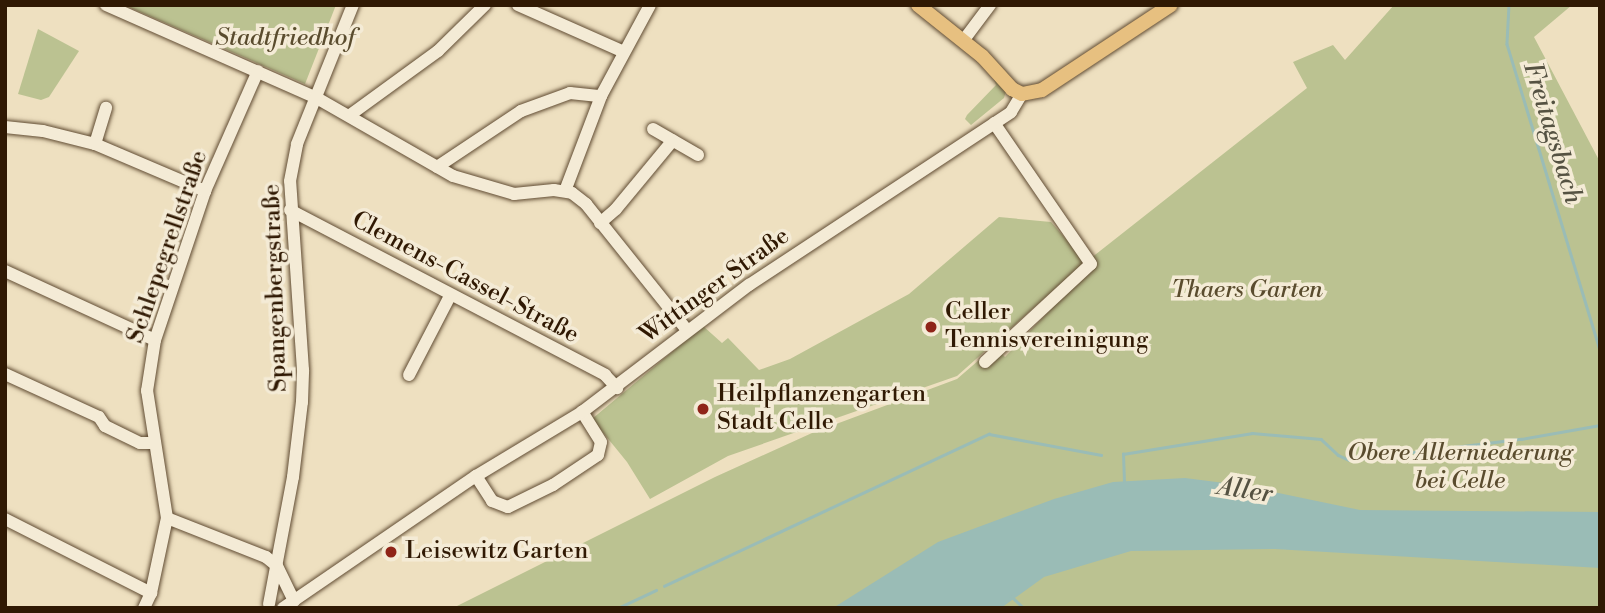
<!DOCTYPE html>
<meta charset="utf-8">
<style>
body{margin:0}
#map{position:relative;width:1605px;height:613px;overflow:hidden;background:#eee0c0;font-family:"Libre Bodoni",serif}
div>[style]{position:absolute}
.green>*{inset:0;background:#bbc291}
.water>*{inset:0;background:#9abcb6}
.stream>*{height:2.5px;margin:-1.25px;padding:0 1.25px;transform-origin:1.25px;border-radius:1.25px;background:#9abcb6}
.roads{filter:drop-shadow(0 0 2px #604b32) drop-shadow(0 0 2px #604b32)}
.minor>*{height:12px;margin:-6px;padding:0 6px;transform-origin:6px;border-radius:6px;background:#f4ebd6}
.major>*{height:14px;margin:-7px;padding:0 7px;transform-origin:7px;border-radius:7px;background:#e7c080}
.dots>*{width:19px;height:19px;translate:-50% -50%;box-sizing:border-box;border:4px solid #f4ebd6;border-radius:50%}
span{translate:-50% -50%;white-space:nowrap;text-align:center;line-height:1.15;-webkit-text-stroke:7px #f4ebd6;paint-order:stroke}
.park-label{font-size:24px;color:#5a4c2e;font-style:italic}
.street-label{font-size:24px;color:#301903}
.poi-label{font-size:24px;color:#301903}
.left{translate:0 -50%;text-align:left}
.water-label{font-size:26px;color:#555242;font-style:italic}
.frame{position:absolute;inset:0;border:7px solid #301903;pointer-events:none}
</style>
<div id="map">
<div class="green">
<div style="clip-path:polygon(124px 5px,336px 5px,305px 84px)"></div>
<div style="clip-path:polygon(1394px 5px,1572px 5px,1534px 37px,1600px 162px,1600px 608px,453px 608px,715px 477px,812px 433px,957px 379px,979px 360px,989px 365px,1001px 353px,1005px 357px,1084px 275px,1084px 263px,957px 376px,728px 456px,650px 499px,627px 462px,592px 419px,703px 326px,722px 343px,728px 338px,759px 370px,790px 359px,909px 294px,999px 217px,1051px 222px,1086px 262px,1307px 88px,1293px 62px,1333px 45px,1345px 60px)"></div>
<div style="clip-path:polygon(38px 29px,79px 51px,49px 97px,41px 100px,18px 94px)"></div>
<div style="clip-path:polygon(993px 77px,1006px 91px,1004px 98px,971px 125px,965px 119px,967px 115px,996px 85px)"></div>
</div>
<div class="water">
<div style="clip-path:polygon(1185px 478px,1240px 485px,1360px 510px,1600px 512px,1600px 568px,1275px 549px,1131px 551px,1044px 577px,1001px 608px,833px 608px,938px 542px,1054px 499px,1113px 482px)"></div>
</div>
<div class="stream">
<div style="left:1509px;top:5px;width:39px;rotate:93deg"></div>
<div style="left:1507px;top:44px;width:320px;rotate:73.1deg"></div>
<div style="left:1124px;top:482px;width:28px;rotate:-92deg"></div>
<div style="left:1123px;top:454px;width:131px;rotate:-9.2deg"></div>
<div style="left:1252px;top:433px;width:69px;rotate:5deg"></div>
<div style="left:1321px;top:439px;width:23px;rotate:43deg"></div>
<div style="left:1338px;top:455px;width:12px;rotate:24deg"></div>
<div style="left:1349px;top:460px;width:173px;rotate:-7deg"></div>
<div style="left:1521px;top:439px;width:80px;rotate:-10deg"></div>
<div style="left:664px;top:586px;width:359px;rotate:-25.1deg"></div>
<div style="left:989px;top:434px;width:114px;rotate:10.6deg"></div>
<div style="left:1011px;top:596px;width:18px;rotate:43deg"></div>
<div style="left:618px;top:608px;width:42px;rotate:-25.3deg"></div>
</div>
<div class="roads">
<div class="minor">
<div style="left:106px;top:5px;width:228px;rotate:23.8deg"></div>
<div style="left:315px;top:97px;width:159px;rotate:29.8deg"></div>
<div style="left:453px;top:176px;width:64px;rotate:16.4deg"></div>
<div style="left:514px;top:194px;width:40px;rotate:-5.7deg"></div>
<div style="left:554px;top:190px;width:18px;rotate:9deg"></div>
<div style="left:572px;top:193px;width:18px;rotate:38deg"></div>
<div style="left:586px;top:204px;width:161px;rotate:51.3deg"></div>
<div style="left:518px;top:5px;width:116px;rotate:23.9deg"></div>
<div style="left:963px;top:41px;width:45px;rotate:-53.1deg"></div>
<div style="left:350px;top:115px;width:109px;rotate:-36deg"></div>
<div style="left:438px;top:51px;width:66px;rotate:-44.4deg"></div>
<div style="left:5px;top:127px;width:38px;rotate:6deg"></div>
<div style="left:43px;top:131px;width:54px;rotate:14deg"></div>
<div style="left:95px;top:144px;width:120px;rotate:23.1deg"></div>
<div style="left:653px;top:129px;width:52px;rotate:30deg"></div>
<div style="left:95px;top:144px;width:38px;rotate:-73deg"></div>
<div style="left:437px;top:167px;width:101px;rotate:-33.7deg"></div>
<div style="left:521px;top:111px;width:52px;rotate:-20.2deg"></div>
<div style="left:570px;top:93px;width:31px;rotate:6deg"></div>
<div style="left:565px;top:191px;width:102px;rotate:-69.2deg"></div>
<div style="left:601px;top:96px;width:103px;rotate:-61.7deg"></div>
<div style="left:290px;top:210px;width:356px;rotate:27.6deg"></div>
<div style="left:605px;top:375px;width:18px;rotate:47deg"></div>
<div style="left:600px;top:223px;width:21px;rotate:-41deg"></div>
<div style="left:616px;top:209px;width:89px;rotate:-50.4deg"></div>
<div style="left:5px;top:271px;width:165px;rotate:24.7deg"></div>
<div style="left:985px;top:362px;width:144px;rotate:-42.8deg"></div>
<div style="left:1091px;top:264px;width:171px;rotate:-124.5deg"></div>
<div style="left:5px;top:374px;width:103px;rotate:24.6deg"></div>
<div style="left:99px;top:417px;width:11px;rotate:56deg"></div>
<div style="left:105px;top:426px;width:39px;rotate:26deg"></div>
<div style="left:140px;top:443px;width:15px"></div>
<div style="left:409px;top:375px;width:89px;rotate:-62.6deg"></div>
<div style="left:476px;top:476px;width:30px;rotate:57deg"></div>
<div style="left:492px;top:501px;width:17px;rotate:21deg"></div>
<div style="left:508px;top:507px;width:50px;rotate:-26.1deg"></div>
<div style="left:553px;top:485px;width:54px;rotate:-33.7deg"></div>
<div style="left:598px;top:455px;width:13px;rotate:-77deg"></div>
<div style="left:601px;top:442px;width:36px;rotate:-122deg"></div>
<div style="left:167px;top:518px;width:106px;rotate:21.5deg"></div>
<div style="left:266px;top:557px;width:14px;rotate:39deg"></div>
<div style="left:277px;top:566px;width:39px;rotate:64deg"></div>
<div style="left:5px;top:519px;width:164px;rotate:26.9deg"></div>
<div style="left:269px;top:604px;width:129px;rotate:-79.3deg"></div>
<div style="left:293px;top:477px;width:76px;rotate:-83.2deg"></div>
<div style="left:302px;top:402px;width:32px;rotate:-88deg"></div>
<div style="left:303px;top:370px;width:189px;rotate:-93.9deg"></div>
<div style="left:290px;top:181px;width:38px;rotate:-79deg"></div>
<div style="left:297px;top:144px;width:150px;rotate:-68.1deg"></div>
<div style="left:144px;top:608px;width:17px;rotate:-65deg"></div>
<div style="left:151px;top:593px;width:77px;rotate:-78deg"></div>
<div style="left:167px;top:518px;width:129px;rotate:-98.9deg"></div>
<div style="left:147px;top:391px;width:52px;rotate:-81.1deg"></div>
<div style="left:155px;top:340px;width:157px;rotate:-71.4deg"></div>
<div style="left:205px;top:191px;width:131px;rotate:-66.2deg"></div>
<div style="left:283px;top:608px;width:234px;rotate:-34.4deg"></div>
<div style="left:476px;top:476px;width:124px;rotate:-31.1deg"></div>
<div style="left:582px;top:412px;width:210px;rotate:-37.3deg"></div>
<div style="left:749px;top:285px;width:314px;rotate:-33.4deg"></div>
<div style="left:1011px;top:112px;width:21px;rotate:-59deg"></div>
</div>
<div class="major">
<div style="left:918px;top:5px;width:82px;rotate:38.6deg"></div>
<div style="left:982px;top:56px;width:45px;rotate:47.7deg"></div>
<div style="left:1012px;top:89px;width:11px;rotate:27deg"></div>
<div style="left:1022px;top:94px;width:20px;rotate:-11deg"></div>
<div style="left:1042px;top:90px;width:154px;rotate:-33.4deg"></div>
</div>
</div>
<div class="dots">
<div style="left:931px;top:327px;background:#8f2418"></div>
<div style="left:703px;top:409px;background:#8f2418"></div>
<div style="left:391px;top:552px;background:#8f2418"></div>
</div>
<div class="park-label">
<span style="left:285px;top:39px">Stadtfriedhof</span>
<span style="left:1247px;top:291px">Thaers Garten</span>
<span style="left:1460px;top:468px">Obere Allerniederung<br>bei Celle</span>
</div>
<div class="street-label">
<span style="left:168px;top:247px;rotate:-71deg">Schlepegrellstraße</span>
<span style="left:465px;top:278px;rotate:28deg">Clemens-Cassel-Straße</span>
<span style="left:715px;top:286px;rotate:-36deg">Wittinger Straße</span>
<span style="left:276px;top:288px;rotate:-92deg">Spangenbergstraße</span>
</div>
<div class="poi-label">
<span class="left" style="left:945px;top:327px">Celler<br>Tennisvereinigung</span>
<span class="left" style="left:717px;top:409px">Heilpflanzengarten<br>Stadt Celle</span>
<span class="left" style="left:405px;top:552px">Leisewitz Garten</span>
</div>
<div class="water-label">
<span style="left:1552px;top:133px;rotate:73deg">Freitagsbach</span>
<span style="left:1245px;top:491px;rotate:9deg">Aller</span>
</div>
<div class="frame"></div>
</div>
